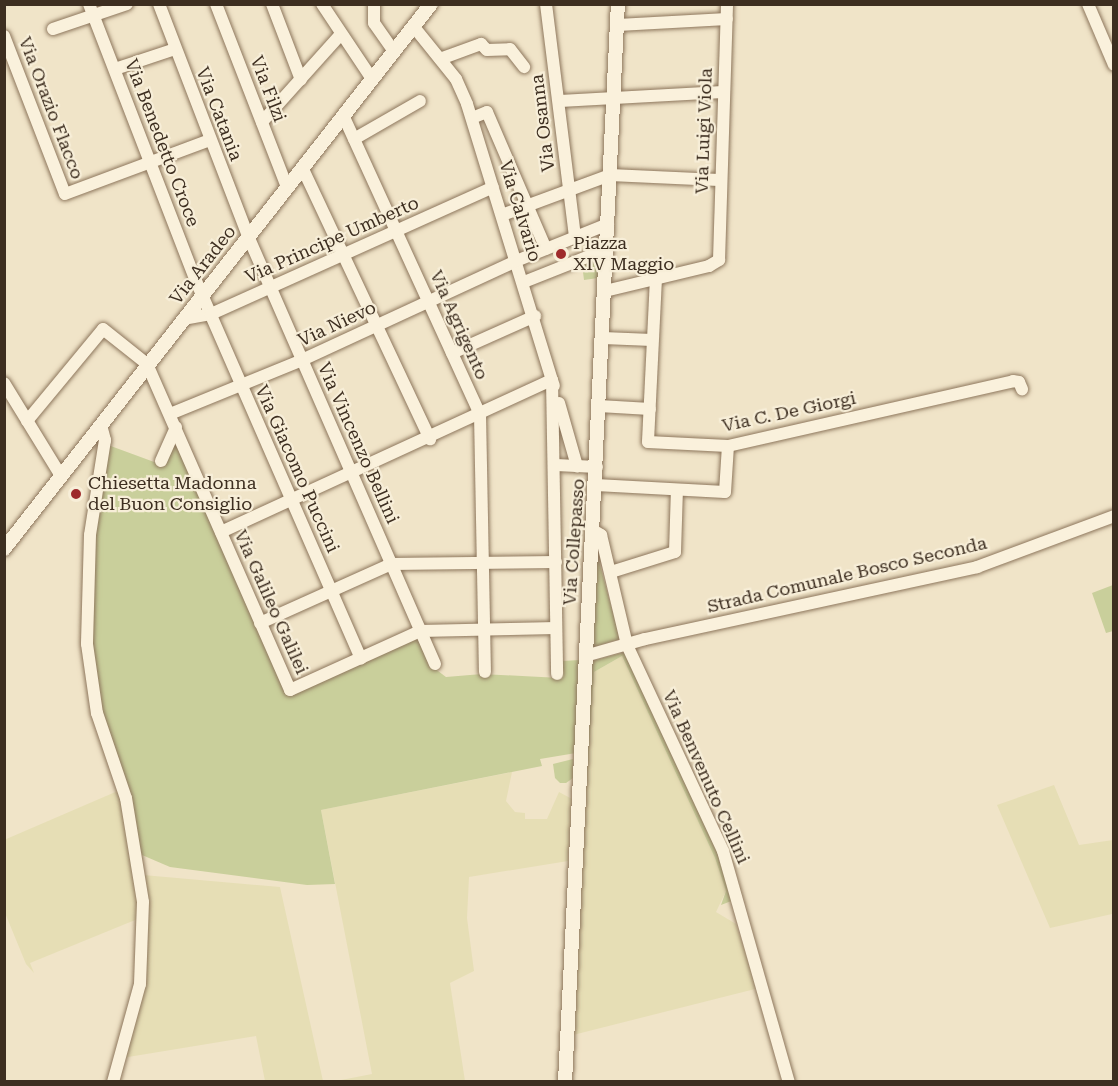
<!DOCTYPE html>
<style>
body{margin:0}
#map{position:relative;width:1118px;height:1086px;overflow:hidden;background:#f0e4c8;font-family:"Roboto Serif",serif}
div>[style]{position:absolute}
.farmland>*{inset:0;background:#e6deb5}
.green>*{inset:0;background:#c9cf9b}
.roads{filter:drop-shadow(0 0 2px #8d765c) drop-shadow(0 0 2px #8d765c)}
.minor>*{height:12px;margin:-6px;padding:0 6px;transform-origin:6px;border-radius:6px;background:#faf1dc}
.tertiary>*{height:14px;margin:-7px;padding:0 7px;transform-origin:7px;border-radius:7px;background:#faf1dc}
.dots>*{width:16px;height:16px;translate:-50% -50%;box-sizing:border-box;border:3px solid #f7eed8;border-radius:50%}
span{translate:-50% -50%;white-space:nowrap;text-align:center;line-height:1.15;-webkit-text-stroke:4.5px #f7eed8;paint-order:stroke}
.street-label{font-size:18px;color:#3d2e20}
.poi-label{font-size:18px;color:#3d2e20}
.left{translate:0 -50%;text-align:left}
.frame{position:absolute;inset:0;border:6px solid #3d2e20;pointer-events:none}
</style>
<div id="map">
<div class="farmland">
<div style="clip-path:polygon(622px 656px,715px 858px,726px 891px,716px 912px,736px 924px,756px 986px,755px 989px,573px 1035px,590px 708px,594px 672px)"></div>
<div style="clip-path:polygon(512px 772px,506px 801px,515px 812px,525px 813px,525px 819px,547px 819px,559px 792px,572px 799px,568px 861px,469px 877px,467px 918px,474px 971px,450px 983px,465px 1081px,336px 1081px,372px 1074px,321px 810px)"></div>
<div style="clip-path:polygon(1054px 785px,1079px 845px,1113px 840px,1113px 920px,1112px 914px,1050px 928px,997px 805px)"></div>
<div style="clip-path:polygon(120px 790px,140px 918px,30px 963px,34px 973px,26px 964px,5px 913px,4px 840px)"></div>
<div style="clip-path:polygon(143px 875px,280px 887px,323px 1081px,265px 1081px,256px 1036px,122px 1058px,140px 994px)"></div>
</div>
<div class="green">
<div style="clip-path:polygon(599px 258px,598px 278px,584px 280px,582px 264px)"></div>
<div style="clip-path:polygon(108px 445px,165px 466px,174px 446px,178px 445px,287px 695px,418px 637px,434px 668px,446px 677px,482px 674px,560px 678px,562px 661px,580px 660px,576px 753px,540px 759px,542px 766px,321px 810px,335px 884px,307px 885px,170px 867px,142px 855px,100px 708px,90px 643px,94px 534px)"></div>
<div style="clip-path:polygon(597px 554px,620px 639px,594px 647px,591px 643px)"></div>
<div style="clip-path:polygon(1113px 585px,1113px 631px,1106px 633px,1092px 593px)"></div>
<div style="clip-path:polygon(625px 652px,722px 859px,734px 900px,721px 905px,726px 891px,715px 858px,622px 656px,594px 672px,586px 800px,592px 661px)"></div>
<div style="clip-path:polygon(573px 759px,573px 778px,566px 783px,560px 783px,555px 778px,553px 764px)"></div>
</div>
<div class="roads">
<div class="minor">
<div style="left:89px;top:4px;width:297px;rotate:68.9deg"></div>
<div style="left:196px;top:281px;width:412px;rotate:66.4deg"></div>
<div style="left:159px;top:4px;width:248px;rotate:69deg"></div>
<div style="left:248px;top:236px;width:467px;rotate:66.4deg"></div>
<div style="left:216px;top:4px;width:196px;rotate:68.8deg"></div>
<div style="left:272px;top:4px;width:81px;rotate:69.1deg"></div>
<div style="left:322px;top:4px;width:90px;rotate:56.3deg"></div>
<div style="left:374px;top:4px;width:19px;rotate:90deg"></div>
<div style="left:374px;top:23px;width:35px;rotate:55deg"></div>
<div style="left:546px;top:4px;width:235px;rotate:82.9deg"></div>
<div style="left:1088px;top:4px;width:66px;rotate:66.9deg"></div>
<div style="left:618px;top:25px;width:109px;rotate:-3.2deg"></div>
<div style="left:414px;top:27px;width:67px;rotate:51.1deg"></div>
<div style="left:456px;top:79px;width:27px;rotate:66deg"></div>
<div style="left:467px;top:104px;width:289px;rotate:72.9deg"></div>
<div style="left:552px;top:380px;width:294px;rotate:89deg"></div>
<div style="left:53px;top:29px;width:78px;rotate:-18.7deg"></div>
<div style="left:4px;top:36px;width:169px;rotate:68.9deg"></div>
<div style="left:65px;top:194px;width:155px;rotate:-20.4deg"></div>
<div style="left:440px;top:59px;width:44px;rotate:-20.1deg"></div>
<div style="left:481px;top:44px;width:8px;rotate:45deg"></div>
<div style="left:487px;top:50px;width:23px;rotate:-2deg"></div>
<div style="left:510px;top:49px;width:23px;rotate:52deg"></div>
<div style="left:115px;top:69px;width:63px;rotate:-18.4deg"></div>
<div style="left:560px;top:101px;width:163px;rotate:-3.2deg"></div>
<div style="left:343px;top:115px;width:329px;rotate:65.4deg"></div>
<div style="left:480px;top:414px;width:258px;rotate:88.9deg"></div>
<div style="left:472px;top:118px;width:16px;rotate:-22deg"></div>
<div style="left:487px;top:112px;width:149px;rotate:66.7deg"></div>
<div style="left:262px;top:122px;width:117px;rotate:-48.1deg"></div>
<div style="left:354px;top:139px;width:76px;rotate:-29.9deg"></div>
<div style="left:302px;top:167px;width:301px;rotate:64.8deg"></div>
<div style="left:502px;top:215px;width:115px;rotate:-20.3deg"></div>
<div style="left:610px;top:175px;width:109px;rotate:2.6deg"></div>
<div style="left:656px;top:278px;width:164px;rotate:92.8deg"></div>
<div style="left:648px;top:442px;width:80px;rotate:2.9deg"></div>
<div style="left:728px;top:446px;width:292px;rotate:-12.8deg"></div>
<div style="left:1013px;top:381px;width:6px;rotate:9deg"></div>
<div style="left:1019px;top:382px;width:8px;rotate:67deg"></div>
<div style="left:524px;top:282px;width:89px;rotate:-21.7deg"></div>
<div style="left:605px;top:291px;width:107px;rotate:-13.5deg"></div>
<div style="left:709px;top:266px;width:12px;rotate:-31deg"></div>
<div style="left:719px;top:260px;width:256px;rotate:-88.2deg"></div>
<div style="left:183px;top:319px;width:28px;rotate:-10deg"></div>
<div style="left:211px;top:314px;width:309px;rotate:-24.2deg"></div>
<div style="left:603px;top:338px;width:49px;rotate:2.3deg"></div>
<div style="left:452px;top:353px;width:91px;rotate:-24deg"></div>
<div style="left:4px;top:383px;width:109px;rotate:58.5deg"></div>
<div style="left:559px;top:403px;width:66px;rotate:74.1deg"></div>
<div style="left:599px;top:406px;width:51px;rotate:3.4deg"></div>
<div style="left:170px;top:414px;width:143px;rotate:-22.2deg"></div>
<div style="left:302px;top:360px;width:236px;rotate:-24.8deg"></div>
<div style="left:516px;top:261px;width:99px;rotate:-21.9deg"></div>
<div style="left:27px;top:421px;width:119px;rotate:-50.4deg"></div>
<div style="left:103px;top:329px;width:56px;rotate:38.5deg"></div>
<div style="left:147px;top:364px;width:356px;rotate:66.3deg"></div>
<div style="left:290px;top:690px;width:143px;rotate:-24.4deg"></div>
<div style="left:420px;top:631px;width:136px;rotate:-1.3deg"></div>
<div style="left:101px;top:425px;width:16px;rotate:75deg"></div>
<div style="left:105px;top:440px;width:96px;rotate:99deg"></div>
<div style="left:90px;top:535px;width:109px;rotate:91.6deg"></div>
<div style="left:87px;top:644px;width:70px;rotate:81.8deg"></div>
<div style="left:97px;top:713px;width:90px;rotate:71.2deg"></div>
<div style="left:126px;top:798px;width:105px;rotate:80.7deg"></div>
<div style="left:143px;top:902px;width:82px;rotate:92.1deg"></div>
<div style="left:140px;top:984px;width:102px;rotate:105.4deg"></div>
<div style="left:161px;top:461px;width:37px;rotate:-66deg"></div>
<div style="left:556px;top:465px;width:41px;rotate:2.8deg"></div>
<div style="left:596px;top:485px;width:129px;rotate:3.1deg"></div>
<div style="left:725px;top:492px;width:46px;rotate:-86.3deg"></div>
<div style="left:591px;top:529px;width:12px;rotate:31deg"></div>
<div style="left:601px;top:535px;width:113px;rotate:76.7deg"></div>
<div style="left:627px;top:645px;width:227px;rotate:65deg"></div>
<div style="left:723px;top:851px;width:240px;rotate:74.1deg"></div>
<div style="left:221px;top:532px;width:364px;rotate:-24.7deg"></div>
<div style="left:552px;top:380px;width:6px;rotate:72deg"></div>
<div style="left:611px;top:572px;width:67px;rotate:-17.4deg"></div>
<div style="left:675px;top:552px;width:62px;rotate:-88.2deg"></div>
<div style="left:260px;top:623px;width:144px;rotate:-24.2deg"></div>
<div style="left:391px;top:564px;width:165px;rotate:-0.7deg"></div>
<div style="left:585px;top:656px;width:62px;rotate:-15.8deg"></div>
<div style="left:645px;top:639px;width:340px;rotate:-12.2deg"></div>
<div style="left:977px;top:567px;width:146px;rotate:-20.4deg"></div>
</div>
<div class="tertiary">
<div style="left:4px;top:549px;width:692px;rotate:-51.92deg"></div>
<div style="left:565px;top:1082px;width:1079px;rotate:-87.19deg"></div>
</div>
</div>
<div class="dots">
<div style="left:561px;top:254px;background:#9e2a2b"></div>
<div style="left:76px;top:494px;background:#9e2a2b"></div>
</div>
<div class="street-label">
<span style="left:268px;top:89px;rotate:69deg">Via Filzi</span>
<span style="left:51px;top:108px;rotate:69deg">Via Orazio Flacco</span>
<span style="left:219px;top:114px;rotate:69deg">Via Catania</span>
<span style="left:543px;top:123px;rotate:-97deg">Via Osanna</span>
<span style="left:704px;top:131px;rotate:-88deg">Via Luigi Viola</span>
<span style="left:162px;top:143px;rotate:69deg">Via Benedetto Croce</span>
<span style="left:520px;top:211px;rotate:73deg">Via Calvario</span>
<span style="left:332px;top:240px;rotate:-24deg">Via Principe Umberto</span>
<span style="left:203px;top:265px;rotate:-52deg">Via Aradeo</span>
<span style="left:337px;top:324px;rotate:-25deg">Via Nievo</span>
<span style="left:459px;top:325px;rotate:66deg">Via Agrigento</span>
<span style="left:789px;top:412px;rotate:-12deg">Via C. De Giorgi</span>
<span style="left:358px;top:443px;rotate:66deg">Via Vincenzo Bellini</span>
<span style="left:297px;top:469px;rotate:66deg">Via Giacomo Puccini</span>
<span style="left:574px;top:542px;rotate:-86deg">Via Collepasso</span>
<span style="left:847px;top:575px;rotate:-13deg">Strada Comunale Bosco Seconda</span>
<span style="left:271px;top:602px;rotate:66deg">Via Galileo Galilei</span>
<span style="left:706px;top:777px;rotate:66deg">Via Benvenuto Cellini</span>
</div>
<div class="poi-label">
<span class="left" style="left:573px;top:254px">Piazza<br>XIV Maggio</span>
<span class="left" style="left:88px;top:494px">Chiesetta Madonna<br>del Buon Consiglio</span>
</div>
<div class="frame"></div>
</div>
